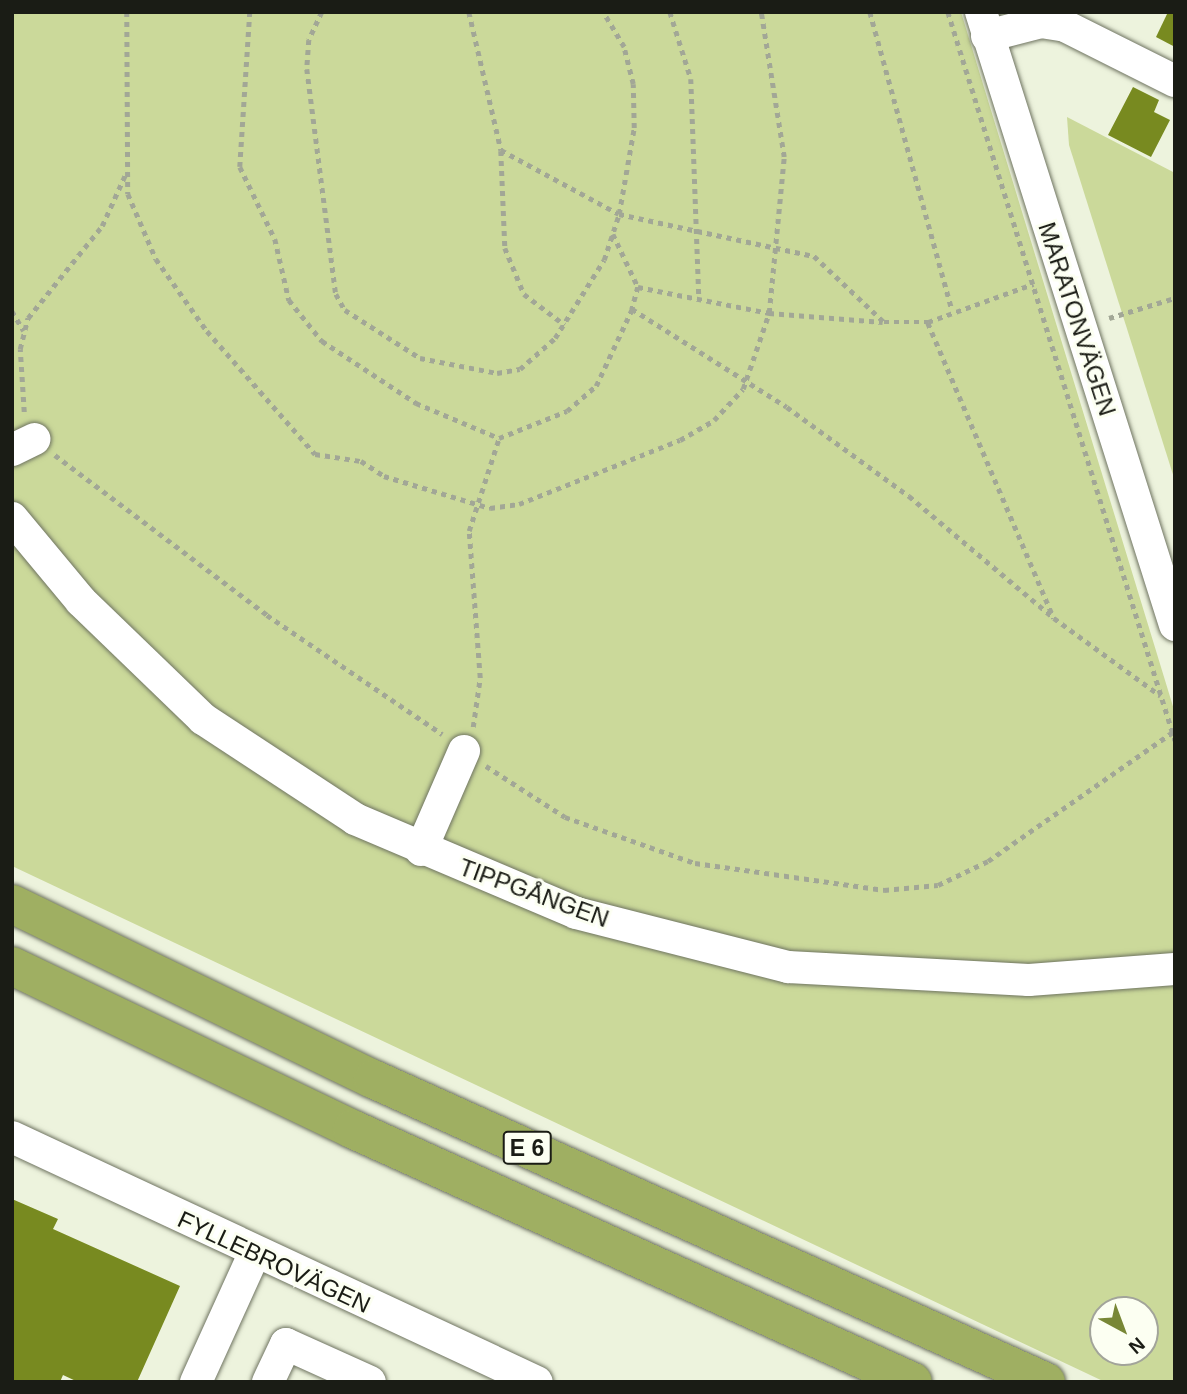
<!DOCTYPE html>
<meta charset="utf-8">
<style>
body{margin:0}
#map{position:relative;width:1187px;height:1394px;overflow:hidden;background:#edf3dd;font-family:Helvetica,sans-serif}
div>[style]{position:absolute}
.green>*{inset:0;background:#cbd99a}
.building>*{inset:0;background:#788a20}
.path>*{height:4.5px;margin-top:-2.25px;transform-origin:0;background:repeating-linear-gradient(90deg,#a2a796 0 5px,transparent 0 10px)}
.roads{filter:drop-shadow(0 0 2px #6f7461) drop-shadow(0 0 2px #6f7461)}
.minor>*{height:32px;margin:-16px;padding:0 16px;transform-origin:16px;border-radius:16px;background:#fff}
.highway>*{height:38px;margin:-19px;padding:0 19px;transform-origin:19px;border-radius:19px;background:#9faf62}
span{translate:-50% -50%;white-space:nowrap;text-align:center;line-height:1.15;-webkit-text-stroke:6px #fcfff2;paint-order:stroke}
.shield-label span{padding:2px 5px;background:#fcfff2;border:2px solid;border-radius:5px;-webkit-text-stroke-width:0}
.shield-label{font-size:23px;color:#1a1c15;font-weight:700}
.street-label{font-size:24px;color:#1a1c15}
.frame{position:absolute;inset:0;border:14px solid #1a1c15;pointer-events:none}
.north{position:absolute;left:1089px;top:1296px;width:70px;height:70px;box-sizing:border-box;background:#fcfff2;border:2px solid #a2a49a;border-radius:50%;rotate:139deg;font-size:19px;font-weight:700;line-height:28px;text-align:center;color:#1a1c15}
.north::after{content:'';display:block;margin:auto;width:24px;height:32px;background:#788736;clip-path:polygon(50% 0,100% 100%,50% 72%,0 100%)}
</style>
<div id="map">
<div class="green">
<div style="clip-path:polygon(evenodd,12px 12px,961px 12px,1175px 713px,1175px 1382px,1105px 1382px,12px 866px,12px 12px,1103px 1310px,1145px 1310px,1145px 1352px,1103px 1352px,1103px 1310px)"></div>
<div style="clip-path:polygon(1067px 117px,1175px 173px,1175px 481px,1069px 145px)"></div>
</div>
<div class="building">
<div style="clip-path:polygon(1168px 12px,1175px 12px,1175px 47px,1156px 37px)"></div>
<div style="clip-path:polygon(1133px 87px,1159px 100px,1154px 112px,1170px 120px,1151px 157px,1108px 135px)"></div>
<div style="clip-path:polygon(12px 1199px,58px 1219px,53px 1229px,180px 1286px,137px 1382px,78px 1382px,63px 1375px,60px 1382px,12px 1382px)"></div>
</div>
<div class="path">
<div style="left:127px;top:12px;width:182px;rotate:89.7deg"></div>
<div style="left:128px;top:194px;width:71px;rotate:66.7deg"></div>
<div style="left:156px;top:259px;width:88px;rotate:54.7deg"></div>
<div style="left:207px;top:331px;width:164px;rotate:48.7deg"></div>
<div style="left:315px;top:454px;width:47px;rotate:8.7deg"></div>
<div style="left:361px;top:461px;width:27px;rotate:33deg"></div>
<div style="left:384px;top:476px;width:111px;rotate:16.8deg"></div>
<div style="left:490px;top:508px;width:29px;rotate:-8deg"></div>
<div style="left:519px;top:504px;width:173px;rotate:-21.7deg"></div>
<div style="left:680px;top:440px;width:39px;rotate:-30deg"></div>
<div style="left:714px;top:420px;width:42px;rotate:-46.9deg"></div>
<div style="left:743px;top:389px;width:80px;rotate:-71.1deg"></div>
<div style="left:769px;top:313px;width:157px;rotate:-84.5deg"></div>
<div style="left:784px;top:157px;width:147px;rotate:-99deg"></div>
<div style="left:250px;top:12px;width:155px;rotate:93.7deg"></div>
<div style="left:240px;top:167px;width:80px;rotate:64.1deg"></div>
<div style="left:275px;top:239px;width:63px;rotate:77.1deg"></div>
<div style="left:289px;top:300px;width:53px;rotate:51.2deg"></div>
<div style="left:322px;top:341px;width:113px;rotate:33.4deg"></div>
<div style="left:416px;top:403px;width:90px;rotate:22.9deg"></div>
<div style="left:499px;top:438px;width:73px;rotate:-21.7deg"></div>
<div style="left:567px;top:411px;width:38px;rotate:-41deg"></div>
<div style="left:596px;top:386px;width:85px;rotate:-64.9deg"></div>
<div style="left:322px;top:12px;width:31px;rotate:115deg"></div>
<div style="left:309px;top:40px;width:29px;rotate:94deg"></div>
<div style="left:307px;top:69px;width:227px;rotate:82.7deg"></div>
<div style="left:336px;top:294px;width:18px;rotate:61deg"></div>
<div style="left:345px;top:310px;width:89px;rotate:32.6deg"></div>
<div style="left:420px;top:358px;width:78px;rotate:11deg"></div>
<div style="left:497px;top:373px;width:23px;rotate:-10deg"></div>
<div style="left:520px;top:369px;width:47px;rotate:-41.5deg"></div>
<div style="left:555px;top:338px;width:92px;rotate:-57.9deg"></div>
<div style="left:604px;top:260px;width:48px;rotate:-71.9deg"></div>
<div style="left:619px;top:214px;width:87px;rotate:-80.1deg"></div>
<div style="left:634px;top:128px;width:44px;rotate:-91.3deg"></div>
<div style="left:633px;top:84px;width:38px;rotate:-104deg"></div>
<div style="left:624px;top:47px;width:41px;rotate:-121deg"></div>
<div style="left:469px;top:12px;width:142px;rotate:76.9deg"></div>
<div style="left:501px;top:150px;width:134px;rotate:28.5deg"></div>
<div style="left:619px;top:214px;width:199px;rotate:12.2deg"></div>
<div style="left:814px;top:256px;width:96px;rotate:43.3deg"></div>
<div style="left:884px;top:322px;width:44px"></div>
<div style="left:928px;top:322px;width:112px;rotate:-19.9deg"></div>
<div style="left:670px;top:12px;width:70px;rotate:72.6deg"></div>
<div style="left:691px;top:79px;width:220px;rotate:87.9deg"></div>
<div style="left:870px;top:12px;width:308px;rotate:74.6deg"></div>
<div style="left:948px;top:12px;width:763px;rotate:72.68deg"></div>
<div style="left:501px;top:151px;width:97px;rotate:87.6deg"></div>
<div style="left:505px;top:248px;width:50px;rotate:67.6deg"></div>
<div style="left:524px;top:294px;width:51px;rotate:37.1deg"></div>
<div style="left:613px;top:234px;width:59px;rotate:64.7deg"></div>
<div style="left:638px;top:287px;width:134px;rotate:11.2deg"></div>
<div style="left:769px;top:313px;width:114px;rotate:4.5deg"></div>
<div style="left:638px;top:287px;width:23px;rotate:105deg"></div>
<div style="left:632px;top:309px;width:183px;rotate:32.3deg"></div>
<div style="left:787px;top:407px;width:151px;rotate:36.1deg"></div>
<div style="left:909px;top:496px;width:189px;rotate:40.1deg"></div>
<div style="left:12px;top:311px;width:23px;rotate:59deg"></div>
<div style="left:1109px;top:318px;width:69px;rotate:-16.9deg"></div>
<div style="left:928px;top:323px;width:321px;rotate:66.9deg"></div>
<div style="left:1054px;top:618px;width:132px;rotate:36.1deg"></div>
<div style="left:24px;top:412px;width:63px;rotate:-93.6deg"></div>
<div style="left:20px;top:349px;width:32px;rotate:-76deg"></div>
<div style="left:28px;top:318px;width:118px;rotate:-51.2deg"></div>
<div style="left:102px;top:226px;width:60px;rotate:-65.6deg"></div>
<div style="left:55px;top:455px;width:266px;rotate:37deg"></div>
<div style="left:267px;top:615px;width:212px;rotate:34.2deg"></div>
<div style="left:473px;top:727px;width:49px;rotate:-81.9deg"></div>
<div style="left:480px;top:678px;width:147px;rotate:-94.3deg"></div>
<div style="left:469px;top:531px;width:98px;rotate:-72.1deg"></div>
<div style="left:486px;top:766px;width:94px;rotate:32.8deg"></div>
<div style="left:565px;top:817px;width:138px;rotate:19.5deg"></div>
<div style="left:695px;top:863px;width:191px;rotate:8.1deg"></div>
<div style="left:884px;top:890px;width:54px;rotate:-5.3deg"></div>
<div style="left:938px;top:885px;width:55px;rotate:-25.6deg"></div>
<div style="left:988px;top:861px;width:226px;rotate:-34.9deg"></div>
</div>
<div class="roads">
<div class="minor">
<div style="left:981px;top:12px;width:643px;rotate:72.44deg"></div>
<div style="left:987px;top:36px;width:56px;rotate:-14.5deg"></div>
<div style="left:1041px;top:22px;width:24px;rotate:9deg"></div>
<div style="left:1065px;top:26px;width:123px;rotate:26.6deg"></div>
<div style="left:12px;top:450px;width:25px;rotate:-26deg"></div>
<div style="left:12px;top:518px;width:108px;rotate:50.3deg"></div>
<div style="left:81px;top:601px;width:170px;rotate:44deg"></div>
<div style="left:203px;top:719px;width:182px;rotate:33.3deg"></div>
<div style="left:355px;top:819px;width:240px;rotate:23deg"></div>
<div style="left:576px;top:913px;width:219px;rotate:14.3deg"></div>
<div style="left:788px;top:967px;width:241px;rotate:3.1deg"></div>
<div style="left:1029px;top:980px;width:146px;rotate:-4.3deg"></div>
<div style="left:421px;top:850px;width:108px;rotate:-66.5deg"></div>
<div style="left:12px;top:1137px;width:579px;rotate:25.02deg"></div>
<div style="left:196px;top:1382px;width:141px;rotate:-65.6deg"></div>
<div style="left:268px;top:1382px;width:42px;rotate:-64.7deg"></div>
<div style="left:286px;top:1344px;width:92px;rotate:24.3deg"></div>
</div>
<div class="highway">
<div style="left:12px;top:904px;width:401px;rotate:25.9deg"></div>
<div style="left:373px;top:1079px;width:738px;rotate:24.24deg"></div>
<div style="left:12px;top:966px;width:377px;rotate:25.6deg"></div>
<div style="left:352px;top:1129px;width:615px;rotate:24.27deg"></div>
</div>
</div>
<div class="shield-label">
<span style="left:527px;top:1148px">E 6</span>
</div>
<div class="street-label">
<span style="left:1077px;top:319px;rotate:72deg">MARATONVÄGEN</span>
<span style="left:534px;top:893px;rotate:20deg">TIPPGÅNGEN</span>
<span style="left:274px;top:1262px;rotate:25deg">FYLLEBROVÄGEN</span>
</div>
<div class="frame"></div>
<div class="north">N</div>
</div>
